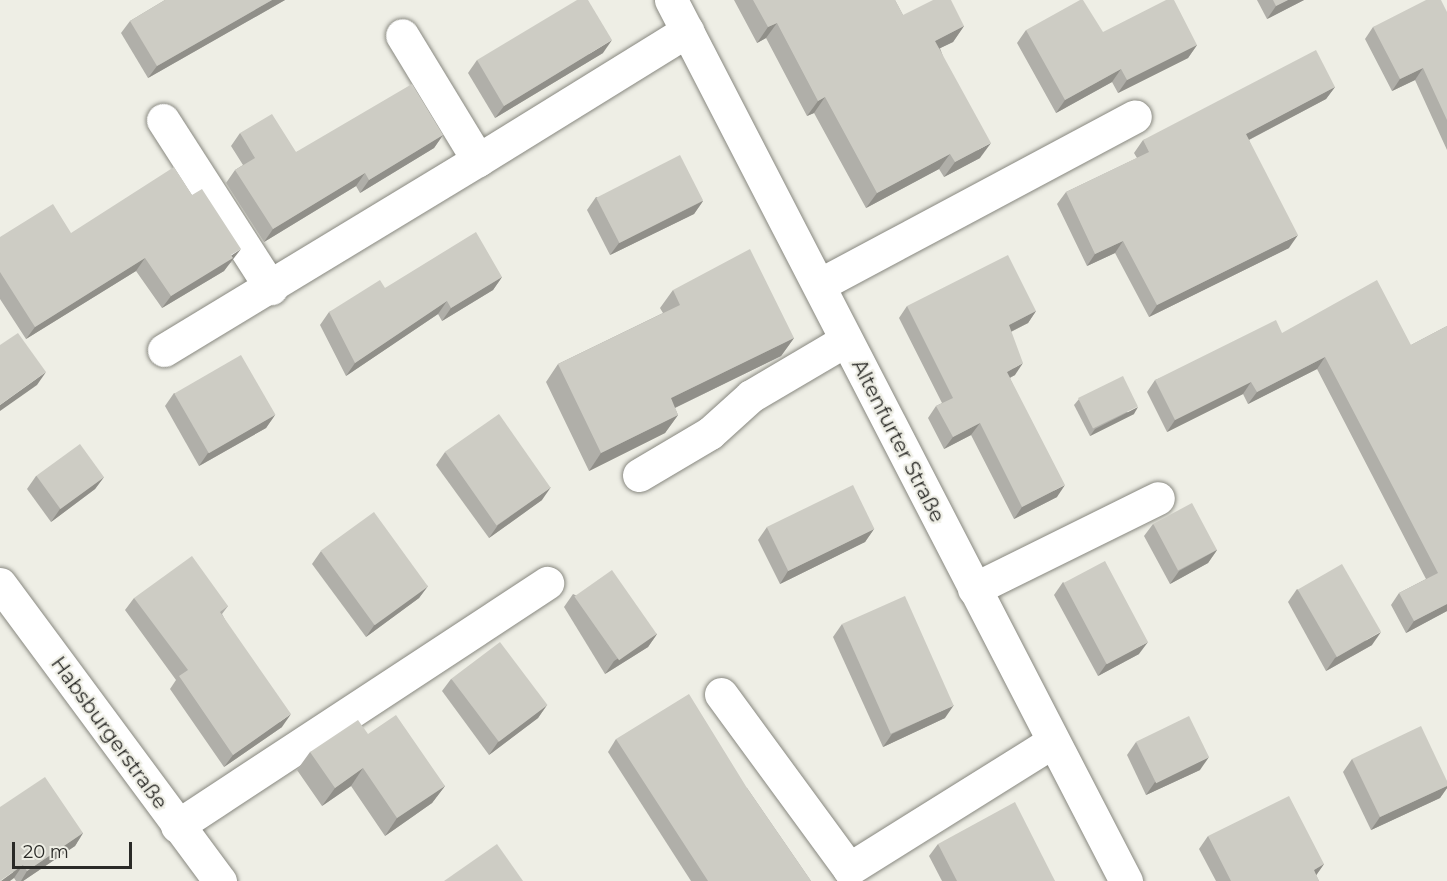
<!DOCTYPE html>
<meta charset="utf-8">
<style>
body{margin:0}
#map{position:relative;width:1447px;height:881px;overflow:hidden;background:#eeeee5;font-family:Montserrat,sans-serif}
div>[style]{position:absolute}
.roads{filter:drop-shadow(0 0 2px #888880) drop-shadow(0 0 2px #888880)}
.minor>*{height:33px;margin:-16.5px;padding:0 16.5px;transform-origin:16.5px;border-radius:16.5px;background:#fff}
.wall>*{inset:0;background:#b0afa9}
.shaded-wall>*{inset:0;background:#908f89}
.building>*{inset:0;background:#cdccc4;transform-origin:0 0}
span{translate:-50% -50%;white-space:nowrap;text-align:center;line-height:1.15;-webkit-text-stroke:4.5px #eeeee5;paint-order:stroke}
.street-label{font-size:20px;color:#2a2a27}
.scale{position:absolute;left:12px;top:842px;width:120px;height:27px;box-sizing:border-box;border:3px solid #2a2a27;border-top:0;padding-left:8px;font-size:18px;line-height:21px;white-space:nowrap;color:#2a2a27;-webkit-text-stroke:4px #eeeee5;paint-order:stroke}
</style>
<div id="map">
<div class="roads">
<div class="minor">
<div style="left:671px;top:0;width:992px;rotate:62.69deg"></div>
<div style="left:163px;top:120px;width:200px;rotate:57.3deg"></div>
<div style="left:478px;top:160px;width:246px;rotate:-31.7deg"></div>
<div style="left:819px;top:285px;width:358px;rotate:-28.1deg"></div>
<div style="left:164px;top:350px;width:367px;rotate:-31.2deg"></div>
<div style="left:478px;top:160px;width:146px;rotate:-121.3deg"></div>
<div style="left:639px;top:475px;width:82px;rotate:-30.6deg"></div>
<div style="left:710px;top:433px;width:55px;rotate:-42.1deg"></div>
<div style="left:751px;top:396px;width:110px;rotate:-30.5deg"></div>
<div style="left:0;top:584px;width:370px;rotate:53.5deg"></div>
<div style="left:974px;top:589px;width:205px;rotate:-26.3deg"></div>
<div style="left:721px;top:694px;width:217px;rotate:53.8deg"></div>
<div style="left:849px;top:869px;width:239px;rotate:-32deg"></div>
<div style="left:177px;top:826px;width:443px;rotate:-33.3deg"></div>
</div>
</div>
<div class="wall">
<div style="clip-path:polygon(165px 0,285px 0,148px 78px,121px 33px,130px 21px)"></div>
<div style="clip-path:polygon(734px 0,895px 0,903px 15px,964px 26px,953px 42px,940px 48px,980px 158px,944px 177px,939px 169px,866px 208px,814px 113px,807px 116px,766px 38px,757px 43px)"></div>
<div style="clip-path:polygon(1257px 0,1304px 0,1267px 19px)"></div>
<div style="clip-path:polygon(1447px 12px,1447px 150px,1415px 80px,1392px 91px,1365px 39px,1373px 27px)"></div>
<div style="clip-path:polygon(1026px 30px,1103px 32px,1197px 45px,1188px 58px,1118px 93px,1112px 82px,1056px 113px,1017px 43px)"></div>
<div style="clip-path:polygon(603px 53px,495px 118px,468px 73px,477px 60px)"></div>
<div style="clip-path:polygon(1335px 87px,1326px 99px,1249px 140px,1289px 248px,1149px 317px,1115px 253px,1087px 266px,1057px 204px,1066px 192px,1137px 158px,1134px 153px,1143px 140px)"></div>
<div style="clip-path:polygon(240px 133px,296px 152px,443px 135px,434px 148px,360px 193px,356px 186px,264px 242px,226px 183px,235px 170px,243px 165px,231px 146px)"></div>
<div style="clip-path:polygon(596px 197px,703px 201px,694px 214px,610px 255px,587px 210px)"></div>
<div style="clip-path:polygon(71px 233px,232px 262px,229px 263px,224px 271px,162px 308px,136px 271px,26px 339px,0 299px,0 237px)"></div>
<div style="clip-path:polygon(502px 277px,493px 290px,442px 321px,438px 314px,346px 376px,320px 325px,329px 312px,385px 288px)"></div>
<div style="clip-path:polygon(673px 290px,794px 338px,781px 356px,675px 408px,678px 415px,665px 433px,589px 471px,546px 382px,558px 364px,663px 313px,660px 308px)"></div>
<div style="clip-path:polygon(907px 306px,1036px 311px,1028px 323px,1011px 332px,1015px 375px,1010px 378px,1057px 497px,1014px 519px,971px 435px,944px 449px,928px 418px,936px 406px,942px 403px,899px 318px)"></div>
<div style="clip-path:polygon(1447px 326px,1447px 611px,1406px 633px,1391px 605px,1399px 593px,1426px 579px,1317px 369px,1248px 404px,1243px 394px,1167px 432px,1147px 392px,1155px 380px,1282px 333px,1411px 345px)"></div>
<div style="clip-path:polygon(174px 393px,275px 415px,266px 428px,199px 466px,165px 406px)"></div>
<div style="clip-path:polygon(1079px 399px,1134px 414px,1090px 436px,1074px 405px)"></div>
<div style="clip-path:polygon(445px 452px,542px 500px,489px 538px,436px 465px)"></div>
<div style="clip-path:polygon(36px 476px,104px 477px,95px 489px,51px 522px,27px 489px)"></div>
<div style="clip-path:polygon(1153px 524px,1217px 550px,1208px 563px,1170px 584px,1144px 536px)"></div>
<div style="clip-path:polygon(767px 527px,874px 529px,865px 542px,780px 584px,758px 540px)"></div>
<div style="clip-path:polygon(321px 551px,428px 586px,419px 598px,366px 637px,312px 564px)"></div>
<div style="clip-path:polygon(1063px 582px,1139px 654px,1098px 676px,1054px 595px)"></div>
<div style="clip-path:polygon(1297px 589px,1372px 645px,1326px 671px,1288px 602px)"></div>
<div style="clip-path:polygon(573px 594px,657px 634px,648px 647px,605px 674px,564px 607px)"></div>
<div style="clip-path:polygon(134px 598px,228px 606px,222px 614px,282px 727px,224px 767px,170px 689px,176px 680px,125px 610px)"></div>
<div style="clip-path:polygon(842px 624px,945px 718px,883px 747px,833px 637px)"></div>
<div style="clip-path:polygon(451px 679px,547px 705px,538px 718px,489px 755px,442px 691px)"></div>
<div style="clip-path:polygon(368px 734px,445px 786px,432px 803px,385px 836px,351px 786px,322px 806px,297px 770px,310px 752px)"></div>
<div style="clip-path:polygon(616px 739px,747px 788px,811px 881px,691px 881px,608px 752px)"></div>
<div style="clip-path:polygon(1136px 742px,1200px 770px,1146px 795px,1127px 755px)"></div>
<div style="clip-path:polygon(1352px 759px,1447px 781px,1447px 788px,1440px 798px,1371px 830px,1343px 772px)"></div>
<div style="clip-path:polygon(0 807px,83px 833px,75px 846px,23px 881px,16px 881px,14px 878px)"></div>
<div style="clip-path:polygon(1208px 836px,1324px 864px,1316px 875px,1319px 881px,1216px 881px,1199px 849px)"></div>
<div style="clip-path:polygon(938px 844px,1055px 881px,942px 881px,929px 856px)"></div>
</div>
<div class="shaded-wall">
<div style="clip-path:polygon(272px 0,285px 0,148px 78px,157px 66px)"></div>
<div style="clip-path:polygon(1288px 0,1304px 0,1267px 19px,1276px 6px)"></div>
<div style="clip-path:polygon(777px 23px,766px 38px,757px 43px,768px 27px)"></div>
<div style="clip-path:polygon(964px 26px,953px 42px,924px 56px,935px 41px)"></div>
<div style="clip-path:polygon(612px 40px,603px 53px,495px 118px,504px 106px)"></div>
<div style="clip-path:polygon(1197px 45px,1188px 58px,1118px 93px,1127px 80px)"></div>
<div style="clip-path:polygon(1423px 68px,1415px 80px,1392px 91px,1400px 79px)"></div>
<div style="clip-path:polygon(1121px 69px,1112px 82px,1056px 113px,1065px 100px)"></div>
<div style="clip-path:polygon(1335px 87px,1326px 99px,1237px 146px,1246px 134px)"></div>
<div style="clip-path:polygon(825px 97px,814px 113px,807px 116px,818px 101px)"></div>
<div style="clip-path:polygon(443px 135px,434px 148px,360px 193px,369px 180px)"></div>
<div style="clip-path:polygon(991px 143px,980px 158px,944px 177px,955px 162px)"></div>
<div style="clip-path:polygon(950px 154px,939px 169px,866px 208px,877px 193px)"></div>
<div style="clip-path:polygon(365px 173px,356px 186px,264px 242px,273px 229px)"></div>
<div style="clip-path:polygon(703px 201px,694px 214px,610px 255px,619px 243px)"></div>
<div style="clip-path:polygon(1298px 235px,1289px 248px,1149px 317px,1157px 305px)"></div>
<div style="clip-path:polygon(1123px 241px,1115px 253px,1087px 266px,1095px 254px)"></div>
<div style="clip-path:polygon(241px 249px,224px 271px,162px 308px,171px 296px)"></div>
<div style="clip-path:polygon(145px 258px,136px 271px,26px 339px,35px 327px)"></div>
<div style="clip-path:polygon(502px 277px,493px 290px,442px 321px,451px 308px)"></div>
<div style="clip-path:polygon(447px 301px,438px 314px,346px 376px,355px 363px)"></div>
<div style="clip-path:polygon(1036px 311px,1028px 323px,1000px 337px,1009px 325px)"></div>
<div style="clip-path:polygon(794px 338px,781px 356px,658px 416px,671px 398px)"></div>
<div style="clip-path:polygon(1325px 357px,1317px 369px,1248px 404px,1257px 392px)"></div>
<div style="clip-path:polygon(1023px 363px,1015px 375px,999px 383px,1007px 372px)"></div>
<div style="clip-path:polygon(46px 372px,37px 385px,0 411px,0 405px)"></div>
<div style="clip-path:polygon(1251px 382px,1243px 394px,1167px 432px,1175px 420px)"></div>
<div style="clip-path:polygon(1138px 407px,1134px 414px,1090px 436px,1095px 429px)"></div>
<div style="clip-path:polygon(275px 415px,266px 428px,199px 466px,208px 453px)"></div>
<div style="clip-path:polygon(678px 415px,665px 433px,589px 471px,601px 453px)"></div>
<div style="clip-path:polygon(980px 423px,971px 435px,944px 449px,953px 437px)"></div>
<div style="clip-path:polygon(104px 477px,95px 489px,51px 522px,60px 509px)"></div>
<div style="clip-path:polygon(1065px 485px,1057px 497px,1014px 519px,1022px 507px)"></div>
<div style="clip-path:polygon(551px 487px,542px 500px,489px 538px,498px 525px)"></div>
<div style="clip-path:polygon(874px 529px,865px 542px,780px 584px,788px 571px)"></div>
<div style="clip-path:polygon(1217px 550px,1208px 563px,1170px 584px,1179px 571px)"></div>
<div style="clip-path:polygon(428px 586px,419px 598px,366px 637px,375px 624px)"></div>
<div style="clip-path:polygon(1447px 604px,1447px 611px,1406px 633px,1414px 621px)"></div>
<div style="clip-path:polygon(1381px 632px,1372px 645px,1326px 671px,1335px 658px)"></div>
<div style="clip-path:polygon(657px 634px,648px 647px,605px 674px,614px 661px)"></div>
<div style="clip-path:polygon(1148px 642px,1139px 654px,1098px 676px,1107px 663px)"></div>
<div style="clip-path:polygon(547px 705px,538px 718px,489px 755px,498px 742px)"></div>
<div style="clip-path:polygon(954px 705px,945px 718px,883px 747px,892px 734px)"></div>
<div style="clip-path:polygon(291px 714px,282px 727px,224px 767px,233px 755px)"></div>
<div style="clip-path:polygon(1209px 757px,1200px 770px,1146px 795px,1155px 782px)"></div>
<div style="clip-path:polygon(363px 768px,351px 786px,322px 806px,335px 788px)"></div>
<div style="clip-path:polygon(445px 786px,432px 803px,385px 836px,397px 818px)"></div>
<div style="clip-path:polygon(1447px 786px,1447px 788px,1440px 798px,1371px 830px,1380px 817px)"></div>
<div style="clip-path:polygon(83px 833px,75px 846px,23px 881px,21px 881px,27px 871px)"></div>
<div style="clip-path:polygon(1324px 864px,1315px 877px,1314px 870px)"></div>
<div style="clip-path:polygon(23px 865px,14px 878px,10px 881px,1px 881px)"></div>
</div>
<div class="building">
<div style="clip-path:polygon(165px 0,272px 0,157px 66px,130px 21px)"></div>
<div style="clip-path:polygon(577px 0,588px 0,612px 40px,504px 106px,477px 60px)"></div>
<div style="clip-path:polygon(753px 0,895px 0,903px 15px,933px 0,951px 0,964px 26px,935px 41px,991px 143px,955px 162px,950px 154px,877px 193px,825px 97px,818px 101px,777px 23px,768px 27px)"></div>
<div style="clip-path:polygon(1080px 0,1083px 0,1103px 32px,1166px 0,1174px 0,1197px 45px,1127px 80px,1121px 69px,1065px 100px,1026px 30px)"></div>
<div style="clip-path:polygon(1273px 0,1288px 0,1276px 6px)"></div>
<div style="clip-path:polygon(1426px 0,1441px 0,1447px 12px,1447px 120px,1423px 68px,1400px 79px,1373px 27px)"></div>
<div style="clip-path:polygon(1316px 50px,1335px 87px,1246px 134px,1298px 235px,1157px 305px,1123px 241px,1095px 254px,1066px 192px,1149px 152px,1143px 140px)"></div>
<div style="clip-path:polygon(412px 84px,443px 135px,369px 180px,365px 173px,273px 229px,235px 170px,255px 158px,240px 133px,272px 114px,296px 152px)"></div>
<div style="left:680px;top:155px;width:51px;height:94px;rotate:63deg"></div>
<div style="clip-path:polygon(174px 167px,192px 195px,202px 189px,241px 249px,231px 255px,233px 258px,171px 296px,145px 258px,35px 327px,0 272px,0 237px,53px 204px,71px 233px)"></div>
<div style="clip-path:polygon(476px 232px,502px 277px,451px 308px,447px 301px,355px 363px,329px 312px,380px 280px,385px 288px)"></div>
<div style="clip-path:polygon(750px 249px,794px 338px,671px 398px,678px 415px,601px 453px,558px 364px,680px 305px,673px 290px)"></div>
<div style="clip-path:polygon(1008px 255px,1036px 311px,1009px 325px,1023px 363px,1007px 372px,1065px 485px,1022px 507px,980px 423px,953px 437px,936px 406px,953px 398px,907px 306px)"></div>
<div style="clip-path:polygon(1377px 280px,1411px 345px,1447px 326px,1447px 604px,1414px 621px,1399px 593px,1438px 573px,1325px 357px,1257px 392px,1251px 382px,1175px 420px,1155px 380px,1276px 320px,1282px 333px)"></div>
<div style="clip-path:polygon(18px 333px,46px 372px,0 405px,0 345px)"></div>
<div style="left:241px;top:355px;width:69px;height:77px;rotate:60deg"></div>
<div style="left:1123px;top:376px;width:34px;height:50px;rotate:64deg"></div>
<div style="left:499px;top:414px;width:90px;height:66px;rotate:55deg"></div>
<div style="left:80px;top:444px;width:41px;height:54px;rotate:54deg"></div>
<div style="left:853px;top:485px;width:49px;height:96px;rotate:64deg"></div>
<div style="left:1192px;top:503px;width:53px;height:44px;rotate:62deg"></div>
<div style="left:374px;top:512px;width:92px;height:66px;rotate:54deg"></div>
<div style="clip-path:polygon(192px 556px,228px 606px,220px 612px,291px 714px,233px 755px,179px 676px,188px 670px,134px 598px)"></div>
<div style="left:1105px;top:561px;width:92px;height:47px;rotate:62deg"></div>
<div style="left:1342px;top:564px;width:78px;height:51px;rotate:60deg"></div>
<div style="left:612px;top:570px;width:78px;height:46px;rotate:55deg"></div>
<div style="left:905px;top:596px;width:120px;height:69px;rotate:66deg"></div>
<div style="left:500px;top:642px;width:79px;height:61px;rotate:53deg"></div>
<div style="clip-path:polygon(689px 694px,747px 788px,811px 881px,708px 881px,616px 739px)"></div>
<div style="clip-path:polygon(396px 715px,445px 786px,397px 818px,363px 768px,335px 788px,310px 752px,358px 720px,368px 734px)"></div>
<div style="left:1189px;top:716px;width:46px;height:59px;rotate:64deg"></div>
<div style="clip-path:polygon(1421px 726px,1447px 781px,1447px 786px,1380px 817px,1352px 759px)"></div>
<div style="clip-path:polygon(45px 777px,83px 833px,27px 871px,23px 865px,0 881px,0 807px)"></div>
<div style="clip-path:polygon(1289px 796px,1324px 864px,1314px 870px,1319px 881px,1231px 881px,1208px 836px)"></div>
<div style="clip-path:polygon(1015px 802px,1055px 881px,957px 881px,938px 844px)"></div>
<div style="clip-path:polygon(497px 844px,523px 881px,444px 881px)"></div>
</div>
<div class="street-label">
<span style="left:898px;top:441px;rotate:63deg">Altenfurter Straße</span>
<span style="left:109px;top:733px;rotate:54deg">Habsburgerstraße</span>
</div>
<div class="scale">20 m</div>
</div>
